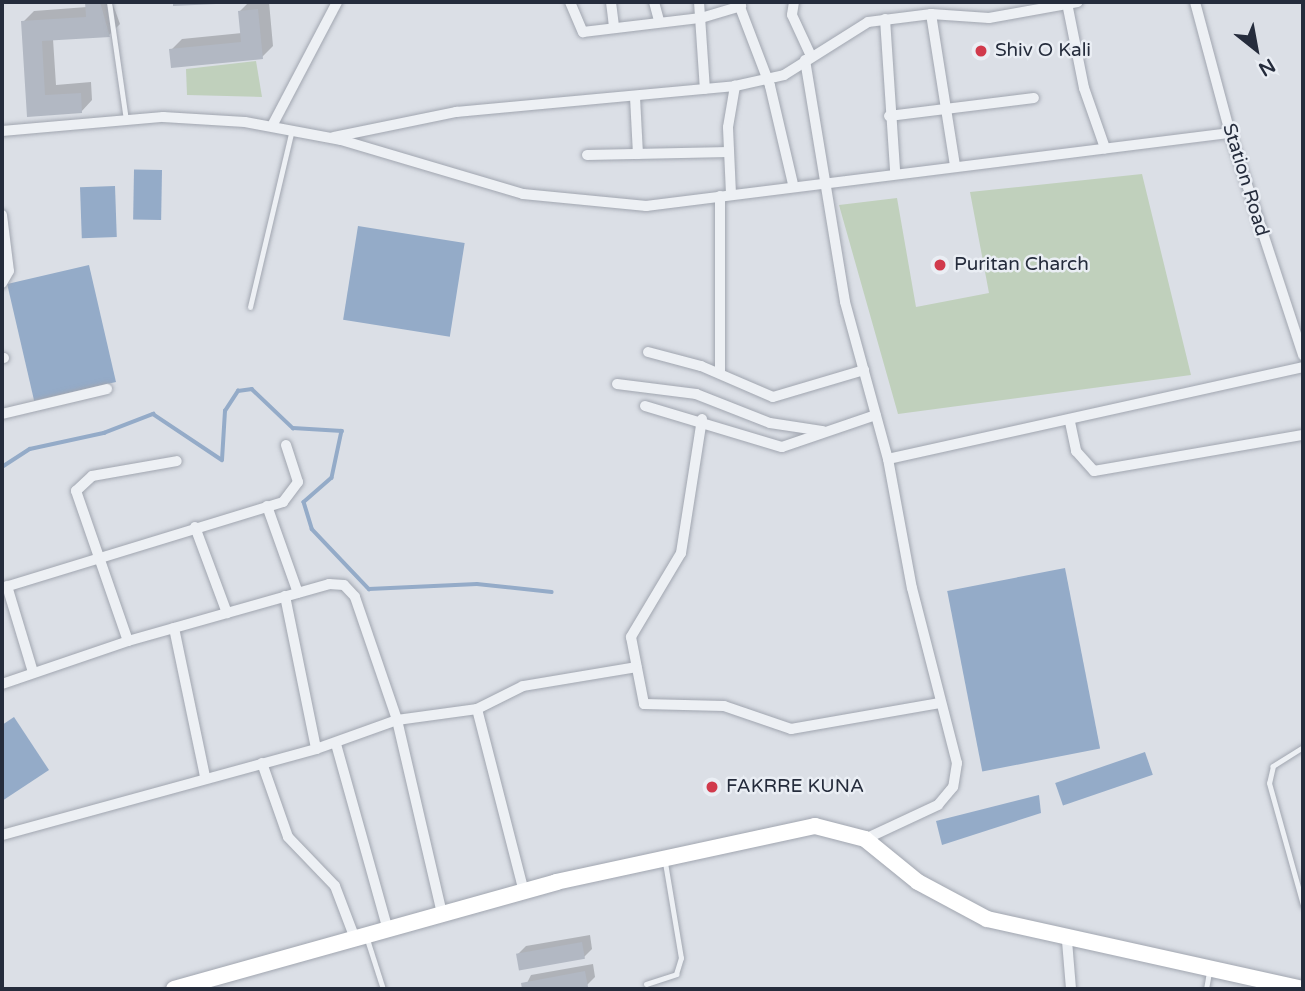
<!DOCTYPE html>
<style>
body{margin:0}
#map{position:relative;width:1305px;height:991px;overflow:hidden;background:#dbdfe6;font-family:"Varela Round",sans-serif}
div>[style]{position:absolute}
.green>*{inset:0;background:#c0d0bc}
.water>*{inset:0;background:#94abc8;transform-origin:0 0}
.shadow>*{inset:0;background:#0003}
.stream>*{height:3.5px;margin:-1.75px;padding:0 1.75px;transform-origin:1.75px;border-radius:1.75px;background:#94abc8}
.building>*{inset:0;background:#b2b8c3;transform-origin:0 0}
.roads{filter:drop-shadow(0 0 2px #a1a6b0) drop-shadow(0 0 2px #a1a6b0)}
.lane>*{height:5px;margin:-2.5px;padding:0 2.5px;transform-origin:2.5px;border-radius:2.5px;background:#edf0f4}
.street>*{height:10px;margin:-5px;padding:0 5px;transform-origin:5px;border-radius:5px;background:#edf0f4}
.secondary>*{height:16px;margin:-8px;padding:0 8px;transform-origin:8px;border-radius:8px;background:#fff}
.dots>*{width:19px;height:19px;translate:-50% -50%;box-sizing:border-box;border:4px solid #eaeef4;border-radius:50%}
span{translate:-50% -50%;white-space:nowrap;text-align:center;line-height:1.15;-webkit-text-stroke:5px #eaeef4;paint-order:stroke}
.poi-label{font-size:19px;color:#252c3c}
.left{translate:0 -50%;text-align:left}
.street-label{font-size:19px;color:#252c3c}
.frame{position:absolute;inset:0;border:4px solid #252c3c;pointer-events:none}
.north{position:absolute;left:1221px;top:14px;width:70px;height:70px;-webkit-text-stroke:5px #eaeef4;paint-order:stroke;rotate:149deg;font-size:19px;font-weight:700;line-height:28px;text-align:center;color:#252c3c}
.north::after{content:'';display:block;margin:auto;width:24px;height:32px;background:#252c3c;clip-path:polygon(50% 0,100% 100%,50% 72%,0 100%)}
</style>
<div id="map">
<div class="green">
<div style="clip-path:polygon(256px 61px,262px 97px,187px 95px,186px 69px)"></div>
<div style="clip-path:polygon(1142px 174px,1191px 375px,898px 414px,839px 205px,897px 198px,916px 307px,989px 293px,970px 192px)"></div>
</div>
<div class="water">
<div style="left:162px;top:170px;width:50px;height:28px;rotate:91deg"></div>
<div style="left:115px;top:186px;width:51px;height:35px;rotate:88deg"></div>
<div style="left:358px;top:226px;width:108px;height:95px;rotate:9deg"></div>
<div style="left:89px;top:265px;width:120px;height:84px;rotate:77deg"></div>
<div style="left:1065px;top:568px;width:184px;height:120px;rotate:79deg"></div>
<div style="clip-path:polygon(14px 717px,49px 770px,2px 801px,2px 725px)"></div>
<div style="left:1145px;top:752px;width:24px;height:95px;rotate:71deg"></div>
<div style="clip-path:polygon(1039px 795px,1041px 813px,942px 845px,936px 821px)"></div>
</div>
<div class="shadow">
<div style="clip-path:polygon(87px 2px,112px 2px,120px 24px,109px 35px,53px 39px,56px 85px,91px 82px,92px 100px,81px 112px,29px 115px,23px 22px,34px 11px,87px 7px)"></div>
<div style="clip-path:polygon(249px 2px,269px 2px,273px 46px,262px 57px,171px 50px,182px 39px,242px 33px,240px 11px)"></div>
<div style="clip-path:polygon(590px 935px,592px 949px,584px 957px,518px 954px,526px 946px)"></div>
<div style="clip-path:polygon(593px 964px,595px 977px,587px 985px,524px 989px,531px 975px)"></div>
</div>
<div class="stream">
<div style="left:2px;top:467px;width:33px;rotate:-33deg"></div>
<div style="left:30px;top:449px;width:76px;rotate:-12.2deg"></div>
<div style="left:104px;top:433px;width:53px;rotate:-21.2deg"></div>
<div style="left:153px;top:414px;width:83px;rotate:33.7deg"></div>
<div style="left:222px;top:460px;width:49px;rotate:-86.5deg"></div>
<div style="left:225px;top:411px;width:24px;rotate:-57deg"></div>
<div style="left:238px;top:391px;width:14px;rotate:-8deg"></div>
<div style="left:252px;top:389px;width:57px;rotate:43.6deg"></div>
<div style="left:293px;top:428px;width:49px;rotate:3.5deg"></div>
<div style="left:342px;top:431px;width:48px;rotate:102deg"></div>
<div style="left:332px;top:478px;width:37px;rotate:139deg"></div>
<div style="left:304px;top:502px;width:28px;rotate:73deg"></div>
<div style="left:312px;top:529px;width:83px;rotate:46.5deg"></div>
<div style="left:369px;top:589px;width:108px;rotate:-2.7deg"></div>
<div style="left:477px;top:584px;width:75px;rotate:6.1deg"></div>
</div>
<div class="building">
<div style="clip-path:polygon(85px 2px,100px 2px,110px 37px,42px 41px,45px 95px,81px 93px,82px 113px,27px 117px,21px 21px,86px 17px)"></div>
<div style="clip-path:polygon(173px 2px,216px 2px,216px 4px,173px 6px)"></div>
<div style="clip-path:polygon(258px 9px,263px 59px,171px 68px,169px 49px,241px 42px,238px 11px)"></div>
<div style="left:582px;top:942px;width:17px;height:67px;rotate:80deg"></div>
<div style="clip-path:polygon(585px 971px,588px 987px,522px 989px,521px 983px)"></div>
</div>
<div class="roads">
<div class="lane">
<div style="left:109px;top:2px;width:119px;rotate:81.8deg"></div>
<div style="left:250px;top:307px;width:182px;rotate:-76.7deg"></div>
<div style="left:1303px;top:747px;width:36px;rotate:148deg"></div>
<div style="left:1273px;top:766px;width:17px;rotate:103deg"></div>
<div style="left:1269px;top:783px;width:127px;rotate:74.4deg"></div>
<div style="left:366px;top:936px;width:56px;rotate:72.2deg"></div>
<div style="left:646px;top:984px;width:32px;rotate:-18deg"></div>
<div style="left:676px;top:974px;width:17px;rotate:-73deg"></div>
<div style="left:681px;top:958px;width:97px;rotate:-99.5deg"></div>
<div style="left:1206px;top:989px;width:17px;rotate:-80deg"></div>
</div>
<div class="street">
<div style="left:570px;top:2px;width:33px;rotate:67deg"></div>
<div style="left:583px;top:32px;width:119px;rotate:-6.8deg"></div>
<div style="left:701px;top:18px;width:42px;rotate:-16.7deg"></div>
<div style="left:611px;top:2px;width:26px;rotate:83deg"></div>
<div style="left:654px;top:2px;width:20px;rotate:75deg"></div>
<div style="left:699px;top:2px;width:87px;rotate:86.1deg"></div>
<div style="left:738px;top:2px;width:90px;rotate:69.1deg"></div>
<div style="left:770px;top:86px;width:101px;rotate:76.8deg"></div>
<div style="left:794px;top:2px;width:13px;rotate:99deg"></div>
<div style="left:792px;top:15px;width:45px;rotate:65.1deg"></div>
<div style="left:1195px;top:2px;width:136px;rotate:75deg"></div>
<div style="left:1230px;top:133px;width:234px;rotate:71.8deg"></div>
<div style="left:1067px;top:3px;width:87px;rotate:78.7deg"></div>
<div style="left:1084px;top:88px;width:64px;rotate:70.7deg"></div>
<div style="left:931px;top:14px;width:153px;rotate:81deg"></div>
<div style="left:885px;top:19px;width:152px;rotate:86.2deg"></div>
<div style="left:805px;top:60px;width:245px;rotate:80.6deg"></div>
<div style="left:845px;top:302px;width:163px;rotate:74.7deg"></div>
<div style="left:888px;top:459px;width:131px;rotate:79.5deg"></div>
<div style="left:912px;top:588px;width:181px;rotate:75.6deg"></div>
<div style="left:957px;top:763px;width:24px;rotate:99deg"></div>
<div style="left:953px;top:787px;width:23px;rotate:130deg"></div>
<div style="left:938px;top:805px;width:81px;rotate:155deg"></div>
<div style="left:635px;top:97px;width:57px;rotate:87deg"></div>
<div style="left:889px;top:116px;width:146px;rotate:-7.1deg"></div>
<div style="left:272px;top:126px;width:140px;rotate:-62.3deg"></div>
<div style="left:2px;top:131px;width:162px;rotate:-5deg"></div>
<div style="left:163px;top:117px;width:82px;rotate:3.5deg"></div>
<div style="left:245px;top:122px;width:98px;rotate:10.6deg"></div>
<div style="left:341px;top:140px;width:190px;rotate:16.5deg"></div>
<div style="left:523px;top:194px;width:124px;rotate:5.6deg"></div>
<div style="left:646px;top:206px;width:589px;rotate:-7.13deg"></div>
<div style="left:334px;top:137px;width:125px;rotate:-11.6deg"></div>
<div style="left:456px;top:112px;width:280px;rotate:-5.3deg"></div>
<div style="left:587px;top:155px;width:142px;rotate:-1.2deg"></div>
<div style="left:731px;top:194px;width:67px;rotate:-92.6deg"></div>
<div style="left:728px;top:127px;width:42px;rotate:-80.3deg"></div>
<div style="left:735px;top:86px;width:50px;rotate:-12.7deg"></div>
<div style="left:784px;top:75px;width:99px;rotate:-32.2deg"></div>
<div style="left:868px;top:22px;width:64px;rotate:-7.2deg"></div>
<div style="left:931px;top:14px;width:58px;rotate:3.9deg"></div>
<div style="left:989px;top:18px;width:90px;rotate:-10.2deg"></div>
<div style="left:2px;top:215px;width:56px;rotate:82.9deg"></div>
<div style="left:9px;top:271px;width:14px;rotate:120deg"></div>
<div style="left:648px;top:352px;width:55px;rotate:14.8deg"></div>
<div style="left:701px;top:366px;width:78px;rotate:23.3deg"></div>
<div style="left:773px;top:397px;width:95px;rotate:-16.5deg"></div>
<div style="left:2px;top:358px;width:2px"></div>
<div style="left:720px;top:373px;width:177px;rotate:-90deg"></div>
<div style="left:617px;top:384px;width:80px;rotate:7.2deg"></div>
<div style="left:696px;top:394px;width:79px;rotate:21.4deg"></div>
<div style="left:770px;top:423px;width:54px;rotate:8.6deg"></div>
<div style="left:645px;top:406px;width:143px;rotate:16.7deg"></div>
<div style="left:782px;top:447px;width:99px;rotate:-18.8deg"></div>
<div style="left:2px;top:414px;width:108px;rotate:-13.4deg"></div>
<div style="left:702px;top:419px;width:136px;rotate:98.9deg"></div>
<div style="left:681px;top:553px;width:98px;rotate:120.8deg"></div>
<div style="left:631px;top:637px;width:68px;rotate:79deg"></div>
<div style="left:644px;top:704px;width:80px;rotate:1.4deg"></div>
<div style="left:724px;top:706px;width:71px;rotate:18.9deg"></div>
<div style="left:791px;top:729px;width:151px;rotate:-9.9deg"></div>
<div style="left:1070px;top:422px;width:30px;rotate:78deg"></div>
<div style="left:1076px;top:451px;width:27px;rotate:48deg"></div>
<div style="left:1094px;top:471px;width:212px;rotate:-9.8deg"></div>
<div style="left:888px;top:459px;width:425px;rotate:-12.5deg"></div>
<div style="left:267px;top:506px;width:92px;rotate:70.4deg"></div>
<div style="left:195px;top:527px;width:92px;rotate:69.6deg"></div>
<div style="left:7px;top:586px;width:90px;rotate:73.2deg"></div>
<div style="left:2px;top:588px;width:294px;rotate:-17deg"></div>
<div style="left:283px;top:502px;width:25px;rotate:-53deg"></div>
<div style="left:298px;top:482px;width:39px;rotate:-108deg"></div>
<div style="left:285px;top:596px;width:156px;rotate:78.5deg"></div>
<div style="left:174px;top:628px;width:152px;rotate:78.2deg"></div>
<div style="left:128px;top:641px;width:159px;rotate:-109.1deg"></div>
<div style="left:76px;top:491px;width:22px;rotate:-43deg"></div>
<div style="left:92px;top:476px;width:86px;rotate:-10deg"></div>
<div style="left:2px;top:684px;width:133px;rotate:-18.8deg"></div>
<div style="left:128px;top:641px;width:209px;rotate:-15.8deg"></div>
<div style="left:329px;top:584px;width:15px;rotate:4deg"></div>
<div style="left:344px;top:585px;width:16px;rotate:47deg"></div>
<div style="left:355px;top:597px;width:130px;rotate:71.1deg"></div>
<div style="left:397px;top:720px;width:199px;rotate:76.9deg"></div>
<div style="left:477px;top:709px;width:189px;rotate:75.6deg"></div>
<div style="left:336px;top:744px;width:190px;rotate:74.4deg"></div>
<div style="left:262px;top:763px;width:78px;rotate:70.6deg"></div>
<div style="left:288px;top:837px;width:68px;rotate:46.2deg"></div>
<div style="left:335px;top:886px;width:53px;rotate:69.2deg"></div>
<div style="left:2px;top:835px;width:326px;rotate:-15.3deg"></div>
<div style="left:316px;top:749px;width:86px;rotate:-19.7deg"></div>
<div style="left:397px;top:720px;width:81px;rotate:-7.8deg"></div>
<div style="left:477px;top:709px;width:51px;rotate:-26.6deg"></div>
<div style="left:523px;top:686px;width:115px;rotate:-9.5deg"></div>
<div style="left:1067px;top:941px;width:48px;rotate:85.2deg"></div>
</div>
<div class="secondary">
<div style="left:174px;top:989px;width:397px;rotate:-15.6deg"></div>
<div style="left:556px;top:882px;width:265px;rotate:-12.2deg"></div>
<div style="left:815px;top:826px;width:52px;rotate:14.6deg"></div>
<div style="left:865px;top:839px;width:68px;rotate:39.1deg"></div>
<div style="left:918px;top:882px;width:78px;rotate:28.2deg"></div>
<div style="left:987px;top:919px;width:324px;rotate:12.5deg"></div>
</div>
</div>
<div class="dots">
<div style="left:981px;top:51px;background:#d13a4c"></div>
<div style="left:940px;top:265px;background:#d13a4c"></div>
<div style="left:712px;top:787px;background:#d13a4c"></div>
</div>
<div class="poi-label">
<span class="left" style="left:995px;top:51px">Shiv O Kali</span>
<span class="left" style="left:954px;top:265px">Puritan Charch</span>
<span class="left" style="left:726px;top:787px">FAKRRE KUNA</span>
</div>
<div class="street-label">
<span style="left:1245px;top:180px;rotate:73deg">Station Road</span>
</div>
<div class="frame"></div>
<div class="north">N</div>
</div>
